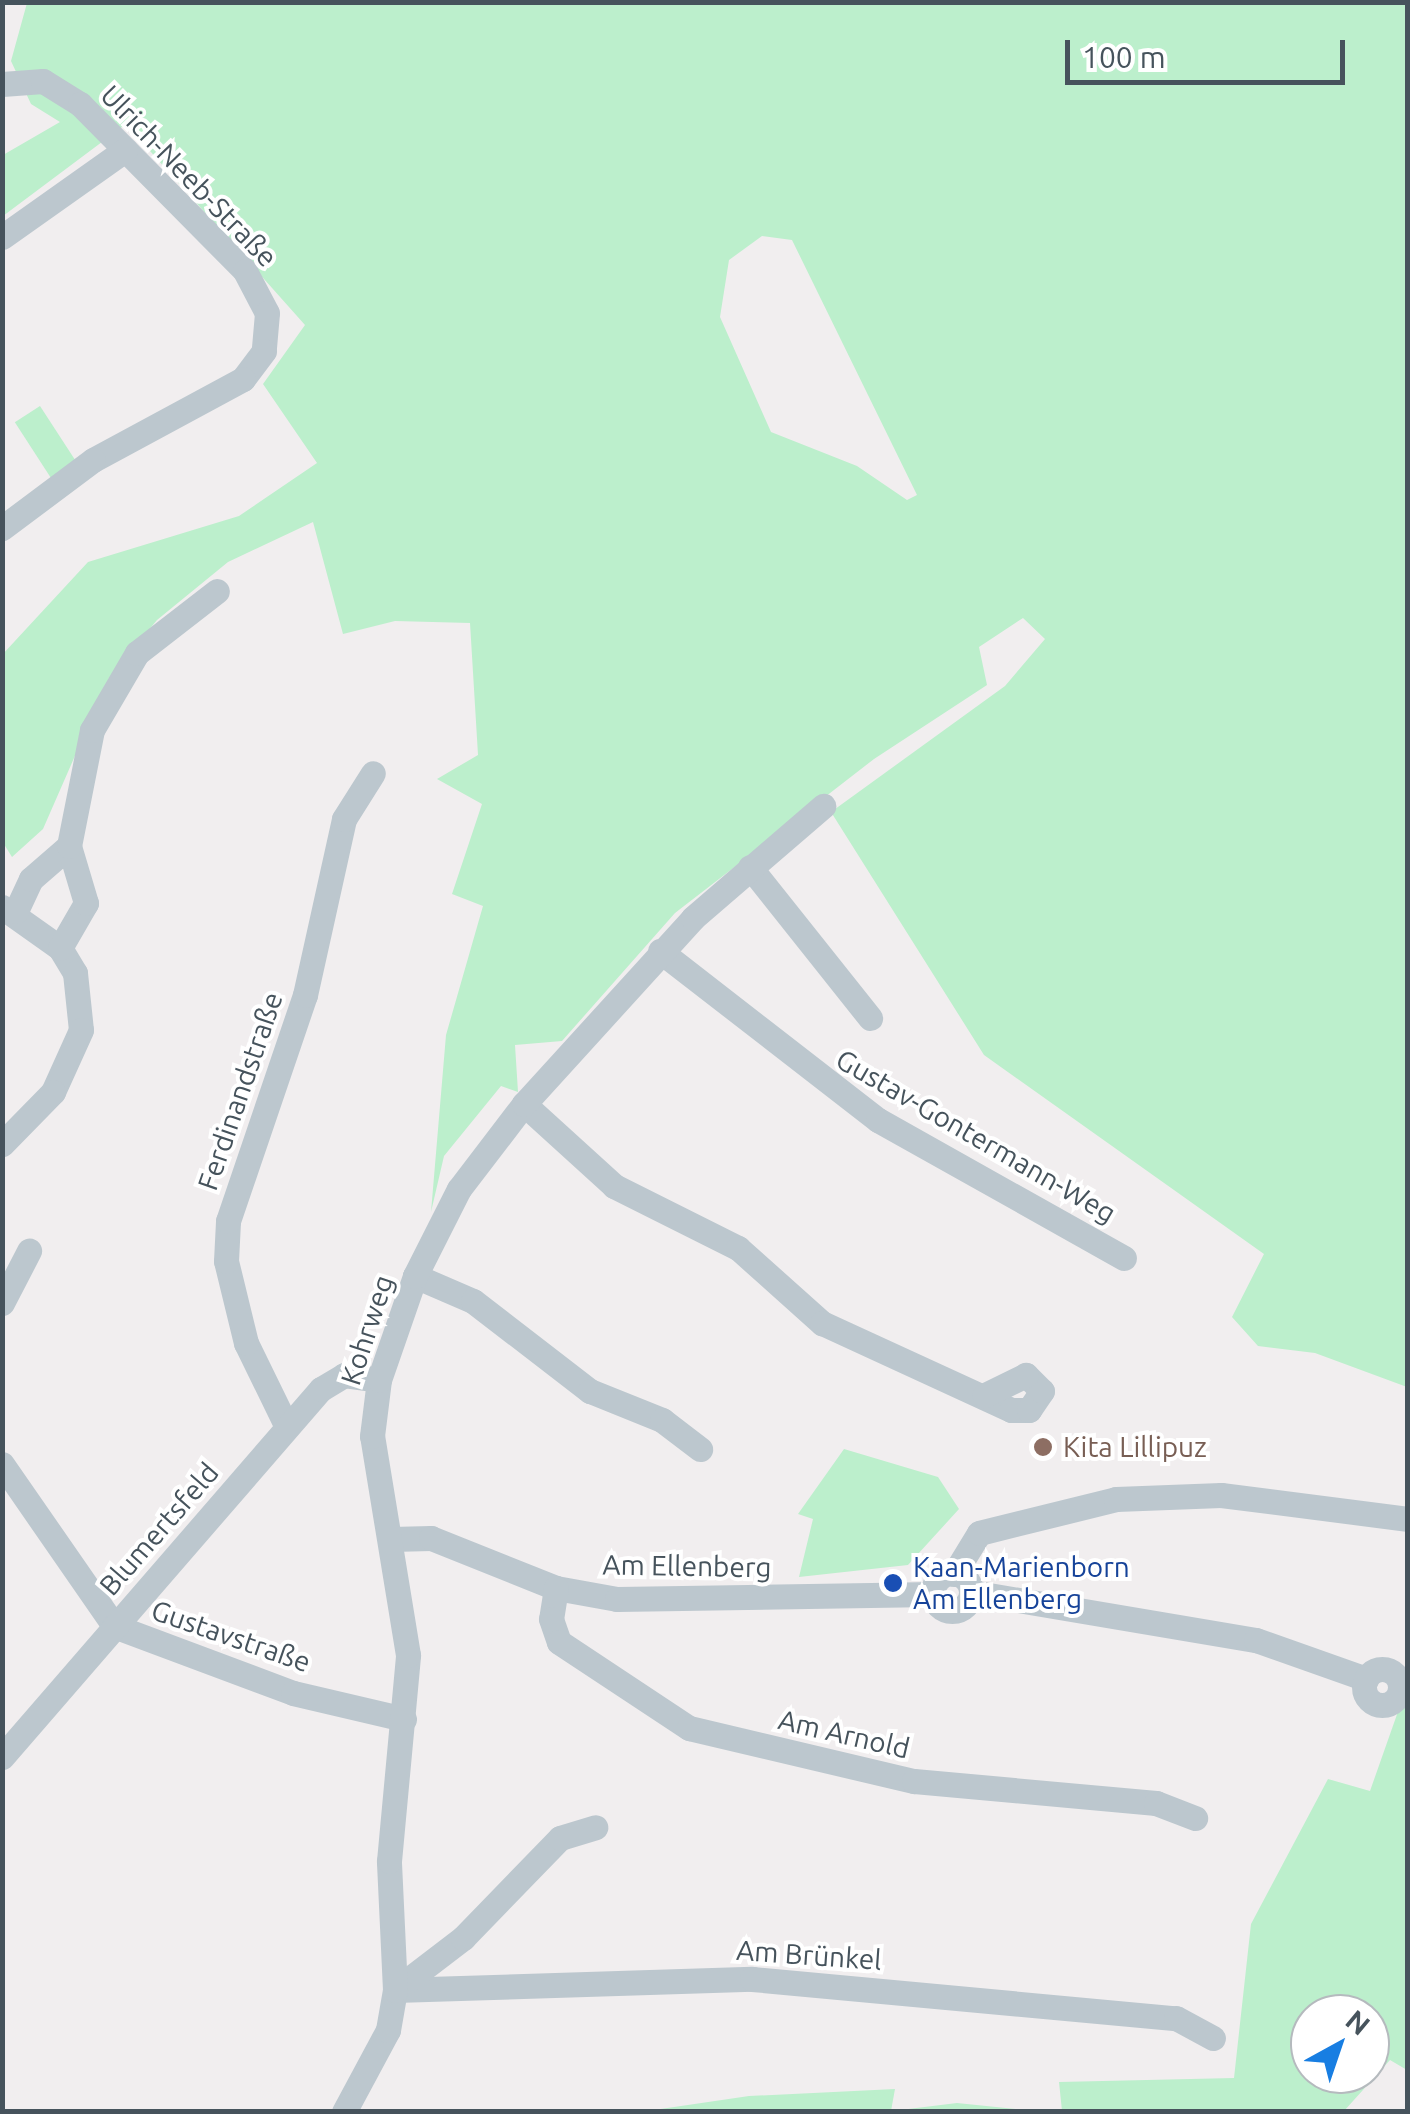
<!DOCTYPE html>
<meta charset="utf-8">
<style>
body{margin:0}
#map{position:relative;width:1410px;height:2114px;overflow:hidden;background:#f1eeef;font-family:Ubuntu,sans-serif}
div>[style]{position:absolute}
.green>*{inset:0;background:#bcefcc;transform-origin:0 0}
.minor>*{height:25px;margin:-12.5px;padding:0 12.5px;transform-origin:12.5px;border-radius:12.5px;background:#bcc7ce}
.minor>.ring{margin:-12.5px;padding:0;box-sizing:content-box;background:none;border:25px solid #bcc7ce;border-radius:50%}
.dots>*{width:28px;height:28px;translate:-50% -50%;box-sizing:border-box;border:5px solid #fff;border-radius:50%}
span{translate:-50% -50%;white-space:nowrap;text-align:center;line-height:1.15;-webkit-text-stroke:8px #fff;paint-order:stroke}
.street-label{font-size:28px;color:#46535c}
.education-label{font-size:28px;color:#785e54}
.left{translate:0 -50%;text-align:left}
.transit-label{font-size:28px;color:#164399}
.frame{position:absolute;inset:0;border:5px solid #46535c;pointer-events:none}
.north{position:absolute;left:1290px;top:1994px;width:100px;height:100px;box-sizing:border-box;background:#fff;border:2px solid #b5babe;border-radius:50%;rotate:40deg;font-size:28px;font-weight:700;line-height:40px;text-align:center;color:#46535c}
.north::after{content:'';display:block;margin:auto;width:35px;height:45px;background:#187ee2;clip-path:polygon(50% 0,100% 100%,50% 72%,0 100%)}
.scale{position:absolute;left:1065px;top:40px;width:280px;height:45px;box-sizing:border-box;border:5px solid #46535c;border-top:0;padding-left:12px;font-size:30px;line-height:35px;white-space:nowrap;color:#46535c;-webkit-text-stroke:8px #fff;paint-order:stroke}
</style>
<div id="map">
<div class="green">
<div style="clip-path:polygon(evenodd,27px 3px,1407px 3px,1407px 1387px,1315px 1353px,1258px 1346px,1232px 1317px,1264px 1254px,984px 1055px,831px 812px,1005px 686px,1045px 639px,1023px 618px,979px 647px,987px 685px,874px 759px,675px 913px,562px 1041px,515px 1045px,518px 1092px,501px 1086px,444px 1156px,431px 1212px,446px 1035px,483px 906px,452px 894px,482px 804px,437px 779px,478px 755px,470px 623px,395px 621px,343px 634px,313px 522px,228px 562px,157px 620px,109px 678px,43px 829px,12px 857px,2px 841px,2px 655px,88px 562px,239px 516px,317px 463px,263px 384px,305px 325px,126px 124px,3px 216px,3px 155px,60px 122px,31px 104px,11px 61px,27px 3px,762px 236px,792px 240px,917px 495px,907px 500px,857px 466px,771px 432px,720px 317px,729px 260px,762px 236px)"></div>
<div style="left:40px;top:406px;width:66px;height:30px;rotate:57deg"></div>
<div style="clip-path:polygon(844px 1449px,938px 1477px,959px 1509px,908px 1565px,799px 1577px,813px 1519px,798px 1514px)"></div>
<div style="clip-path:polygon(evenodd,1407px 1686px,1407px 2070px,1390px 2060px,1344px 2111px,1062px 2111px,1059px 2082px,1234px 2078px,1251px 1924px,1328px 1779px,1370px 1791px,1407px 1686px,1310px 2014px,1370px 2014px,1370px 2074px,1310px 2074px,1310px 2014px)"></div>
<div style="clip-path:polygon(895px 2089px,891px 2111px,647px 2111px,749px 2096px)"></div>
<div style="clip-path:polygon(957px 2103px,1036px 2111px,892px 2111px)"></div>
</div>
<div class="minor">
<div style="left:2px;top:84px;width:41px;rotate:-4.2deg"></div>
<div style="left:43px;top:81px;width:44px;rotate:31.9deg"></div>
<div style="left:80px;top:104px;width:235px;rotate:45.3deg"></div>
<div style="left:245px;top:271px;width:47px;rotate:62.4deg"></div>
<div style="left:267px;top:313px;width:38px;rotate:95deg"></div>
<div style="left:264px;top:351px;width:35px;rotate:127deg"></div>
<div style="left:243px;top:379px;width:170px;rotate:151.6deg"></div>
<div style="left:93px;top:460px;width:114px;rotate:143.2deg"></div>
<div style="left:2px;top:237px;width:151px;rotate:-35.3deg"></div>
<div style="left:750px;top:867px;width:193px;rotate:51.5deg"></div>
<div style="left:2px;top:907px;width:71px;rotate:35.3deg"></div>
<div style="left:60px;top:948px;width:29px;rotate:59deg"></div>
<div style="left:75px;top:973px;width:57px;rotate:84deg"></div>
<div style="left:81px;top:1030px;width:68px;rotate:114.3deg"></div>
<div style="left:53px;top:1092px;width:73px;rotate:134.4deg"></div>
<div style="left:16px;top:911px;width:35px;rotate:-65deg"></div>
<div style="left:31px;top:879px;width:50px;rotate:-41deg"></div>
<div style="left:60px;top:948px;width:52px;rotate:-60deg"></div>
<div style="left:86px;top:903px;width:59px;rotate:-106.6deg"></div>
<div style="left:69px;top:846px;width:118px;rotate:-78.8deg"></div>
<div style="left:92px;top:730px;width:89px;rotate:-59.7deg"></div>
<div style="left:137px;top:653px;width:101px;rotate:-37.8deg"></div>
<div style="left:660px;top:951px;width:276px;rotate:37.8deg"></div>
<div style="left:878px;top:1120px;width:282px;rotate:29.3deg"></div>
<div style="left:524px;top:1104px;width:122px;rotate:42.3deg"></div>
<div style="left:614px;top:1186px;width:139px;rotate:26.6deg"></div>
<div style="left:738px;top:1248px;width:113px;rotate:41.8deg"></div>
<div style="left:822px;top:1323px;width:208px;rotate:24.7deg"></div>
<div style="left:1011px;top:1410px;width:18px"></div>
<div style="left:1029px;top:1410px;width:23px;rotate:-56deg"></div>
<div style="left:1042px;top:1391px;width:23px;rotate:-135deg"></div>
<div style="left:1026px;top:1375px;width:46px;rotate:154deg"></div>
<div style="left:415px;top:1276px;width:63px;rotate:23.3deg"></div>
<div style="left:473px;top:1301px;width:148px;rotate:37.6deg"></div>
<div style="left:590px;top:1391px;width:78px;rotate:21.9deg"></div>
<div style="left:662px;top:1420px;width:48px;rotate:37.3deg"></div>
<div style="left:2px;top:1303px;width:59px;rotate:-62.6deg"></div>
<div style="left:287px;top:1427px;width:93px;rotate:-116deg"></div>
<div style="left:246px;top:1343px;width:84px;rotate:-103.7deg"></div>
<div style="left:226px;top:1261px;width:40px;rotate:-87.1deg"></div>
<div style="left:228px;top:1221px;width:239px;rotate:-71.2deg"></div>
<div style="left:305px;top:995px;width:180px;rotate:-77.5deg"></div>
<div style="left:344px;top:819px;width:54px;rotate:-57.8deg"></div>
<div style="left:2px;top:1464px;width:197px;rotate:55.3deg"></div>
<div style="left:114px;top:1626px;width:191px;rotate:20.5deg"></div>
<div style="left:293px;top:1693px;width:114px;rotate:13.2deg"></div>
<div style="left:391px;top:1539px;width:40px;rotate:-1.4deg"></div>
<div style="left:431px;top:1538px;width:135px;rotate:21.8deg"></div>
<div style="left:556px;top:1588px;width:62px;rotate:10.2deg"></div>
<div style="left:617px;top:1599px;width:316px;rotate:-0.9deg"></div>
<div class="ring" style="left:933px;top:1573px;width:13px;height:13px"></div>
<div style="left:954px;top:1574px;width:48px;rotate:-58.6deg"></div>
<div style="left:979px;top:1533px;width:141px;rotate:-13.9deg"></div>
<div style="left:1116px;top:1499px;width:105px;rotate:-2.2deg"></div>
<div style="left:1221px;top:1495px;width:189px;rotate:7.3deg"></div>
<div style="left:556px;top:1588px;width:31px;rotate:99deg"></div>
<div style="left:551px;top:1619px;width:24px;rotate:71deg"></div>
<div style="left:559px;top:1642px;width:156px;rotate:33.5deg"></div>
<div style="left:689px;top:1728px;width:231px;rotate:13.3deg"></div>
<div style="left:914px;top:1781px;width:243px;rotate:5.2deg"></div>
<div style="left:1156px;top:1803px;width:42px;rotate:21deg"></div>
<div style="left:971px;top:1592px;width:289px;rotate:9.6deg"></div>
<div style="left:1256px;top:1640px;width:117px;rotate:19.5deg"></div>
<div class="ring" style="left:1364px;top:1669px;width:11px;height:11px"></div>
<div style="left:2px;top:1757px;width:487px;rotate:-49.1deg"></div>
<div style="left:321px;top:1389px;width:27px;rotate:-31deg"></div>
<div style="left:344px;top:1375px;width:35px;rotate:8deg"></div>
<div style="left:395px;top:1990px;width:357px;rotate:-1.8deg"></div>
<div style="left:752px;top:1979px;width:426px;rotate:5.3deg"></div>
<div style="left:1176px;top:2018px;width:42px;rotate:28.4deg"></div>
<div style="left:395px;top:1990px;width:86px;rotate:-37.4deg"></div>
<div style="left:463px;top:1938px;width:139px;rotate:-45.9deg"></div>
<div style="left:560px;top:1838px;width:37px;rotate:-17deg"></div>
<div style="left:344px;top:2112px;width:93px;rotate:-61.8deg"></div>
<div style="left:388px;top:2030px;width:41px;rotate:-80.1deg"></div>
<div style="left:395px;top:1990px;width:129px;rotate:-92.7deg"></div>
<div style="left:389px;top:1861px;width:207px;rotate:-84.7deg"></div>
<div style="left:408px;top:1655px;width:222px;rotate:-99.3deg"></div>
<div style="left:372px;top:1436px;width:56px;rotate:-82.9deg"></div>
<div style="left:379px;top:1380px;width:110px;rotate:-70.9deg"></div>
<div style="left:415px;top:1276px;width:97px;rotate:-63.2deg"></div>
<div style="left:459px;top:1189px;width:107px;rotate:-52.6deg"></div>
<div style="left:524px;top:1104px;width:251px;rotate:-47.7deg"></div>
<div style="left:693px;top:918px;width:172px;rotate:-40.7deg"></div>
</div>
<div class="dots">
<div style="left:1043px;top:1447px;background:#8d6e63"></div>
<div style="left:893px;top:1583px;background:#1a4fb4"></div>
</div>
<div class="street-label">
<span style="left:189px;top:176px;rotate:46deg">Ulrich-Neeb-Straße</span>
<span style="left:240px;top:1091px;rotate:-71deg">Ferdinandstraße</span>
<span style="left:976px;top:1136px;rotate:30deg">Gustav-Gontermann-Weg</span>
<span style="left:367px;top:1330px;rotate:-72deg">Kohrweg</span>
<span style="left:159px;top:1529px;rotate:-49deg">Blumertsfeld</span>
<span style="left:687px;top:1566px;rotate:1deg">Am Ellenberg</span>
<span style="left:231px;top:1636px;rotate:19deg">Gustavstraße</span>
<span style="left:844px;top:1734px;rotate:13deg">Am Arnold</span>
<span style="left:809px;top:1955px;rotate:4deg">Am Brünkel</span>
</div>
<div class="education-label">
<span class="left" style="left:1063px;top:1447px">Kita Lillipuz</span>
</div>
<div class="transit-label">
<span class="left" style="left:913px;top:1583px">Kaan-Marienborn<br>Am Ellenberg</span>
</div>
<div class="frame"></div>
<div class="north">N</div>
<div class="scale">100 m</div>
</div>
